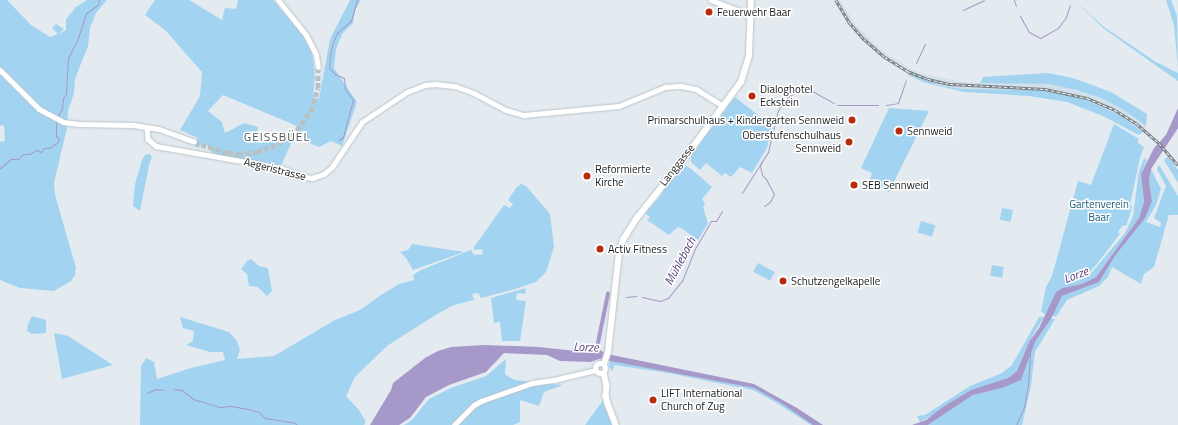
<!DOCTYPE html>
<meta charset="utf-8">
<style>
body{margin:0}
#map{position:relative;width:1178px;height:425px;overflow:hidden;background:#e3ebf0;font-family:"Titillium Web",sans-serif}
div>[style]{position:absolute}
.built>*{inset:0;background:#d1e0ea}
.green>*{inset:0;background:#a2d4f2;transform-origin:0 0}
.water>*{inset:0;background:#a698c8}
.stream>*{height:1px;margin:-0.5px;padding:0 0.5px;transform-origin:0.5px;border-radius:0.5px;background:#a698c8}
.canal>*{height:3.5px;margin:-1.75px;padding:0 1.75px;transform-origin:1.75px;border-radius:1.75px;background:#a698c8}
.secondary-tunnel>*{height:5px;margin-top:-2.5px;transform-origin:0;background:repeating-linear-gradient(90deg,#bac1c5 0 5px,transparent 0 7.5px)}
.roads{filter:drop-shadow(0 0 1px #bcc4c9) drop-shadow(0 0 1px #bcc4c9)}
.tertiary>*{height:4.5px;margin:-2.25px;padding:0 2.25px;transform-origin:2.25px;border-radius:2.25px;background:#fff}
.secondary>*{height:5px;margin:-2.5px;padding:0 2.5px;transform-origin:2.5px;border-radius:2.5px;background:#fff}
.primary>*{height:5.5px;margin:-2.75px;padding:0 2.75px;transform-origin:2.75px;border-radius:2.75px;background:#fff}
.primary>.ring{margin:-2.75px;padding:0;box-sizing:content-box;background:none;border:5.5px solid #fff;border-radius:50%}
.rail>*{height:2.5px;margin-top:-1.25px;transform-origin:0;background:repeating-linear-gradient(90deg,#fff 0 3px,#777d80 0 6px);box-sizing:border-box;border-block:1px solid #777d80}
.dots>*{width:11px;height:11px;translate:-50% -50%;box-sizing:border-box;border:2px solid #fff;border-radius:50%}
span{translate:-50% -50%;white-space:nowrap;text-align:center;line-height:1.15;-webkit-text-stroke:3px #fff;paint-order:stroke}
.poi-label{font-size:11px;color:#16191b}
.left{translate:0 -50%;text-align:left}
.right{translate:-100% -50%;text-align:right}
.street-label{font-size:11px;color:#16191b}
.park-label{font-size:11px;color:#1c5b7b}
.neighbourhood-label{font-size:12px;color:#4f565a;letter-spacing:1px}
.water-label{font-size:12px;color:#553f7d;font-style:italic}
</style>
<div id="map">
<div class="built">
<div style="clip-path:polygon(834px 0,840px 0,855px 24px,881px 50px,909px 68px,920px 73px,961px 82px,1048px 84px,1077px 90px,1101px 98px,1124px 110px,1146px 127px,1143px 131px,1123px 117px,1107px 109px,1086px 100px,1062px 93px,1041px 90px,963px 89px,943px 86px,909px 74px,889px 62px,869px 47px,852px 28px)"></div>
</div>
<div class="green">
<div style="clip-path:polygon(0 0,7px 0,31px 25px,50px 37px,58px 34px,52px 28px,56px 24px,64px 29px,58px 34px,66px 30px,66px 19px,76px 7px,87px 0,107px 0,96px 13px,90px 28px,88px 46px,75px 79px,74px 93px,68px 111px,67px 128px,54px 183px,55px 195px,76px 268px,75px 275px,71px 281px,54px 291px,20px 288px,0 280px,0 142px,5px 141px,4px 126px,0 125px)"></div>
<div style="clip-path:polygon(155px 0,189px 0,222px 20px,225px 8px,236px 9px,238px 0,273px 0,304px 37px,312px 53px,315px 76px,313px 97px,319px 99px,330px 39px,350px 0,361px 0,355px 10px,353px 23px,342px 34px,336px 49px,334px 68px,357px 102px,342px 146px,331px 141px,319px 147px,297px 138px,297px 126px,223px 95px,208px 111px,222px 122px,225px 133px,244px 123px,258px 127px,257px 136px,273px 141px,292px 141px,281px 166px,224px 157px,211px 152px,212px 147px,201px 144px,199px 148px,194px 146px,198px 138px,180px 130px,200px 96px,202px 72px,165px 30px,145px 15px)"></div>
<div style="clip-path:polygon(1074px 0,1104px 27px,1156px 62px,1178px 73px,1178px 81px,1103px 28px)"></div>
<div style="clip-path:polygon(1166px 0,1171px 0,1177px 16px,1178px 68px,1174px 25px)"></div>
<div style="clip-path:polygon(1048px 73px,1073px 78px,1111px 92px,1147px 114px,1146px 126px,1124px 110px,1101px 98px,1077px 90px,1048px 84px,980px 83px,983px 77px)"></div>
<div style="clip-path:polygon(909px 74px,943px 86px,963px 89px,1041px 90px,1062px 93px,1086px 100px,1107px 109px,1123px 117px,1143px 132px,1139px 135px,1103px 116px,1067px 102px,1029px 96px,964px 92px,926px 83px,908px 75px)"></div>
<div style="clip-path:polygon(735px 97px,772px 126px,767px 148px,752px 173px,740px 167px,731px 177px,725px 173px,722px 176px,706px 163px,700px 170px,691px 162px,691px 155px)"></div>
<div style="clip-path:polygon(889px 108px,929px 111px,889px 192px,869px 183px,872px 173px,861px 168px)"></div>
<div style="clip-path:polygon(1114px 124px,1139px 139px,1137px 142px,1144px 147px,1140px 158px,1130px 205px,1132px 206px,1130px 214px,1126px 226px,1123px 225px,1118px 232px,1120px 234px,1096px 265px,1086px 276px,1073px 278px,1088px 277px,1125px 233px,1133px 216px,1139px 171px,1144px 158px,1147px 160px,1141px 174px,1144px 202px,1139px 218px,1096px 277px,1082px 284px,1062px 288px,1056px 292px,1046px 314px,1041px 312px,1046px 287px,1052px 276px,1078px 181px,1091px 185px)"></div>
<div style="clip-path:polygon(150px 154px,152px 157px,149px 165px,140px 211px,133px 206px,135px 184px,142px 160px,145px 155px)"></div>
<div style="clip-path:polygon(1168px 156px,1178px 170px,1178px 183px,1164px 160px)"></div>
<div style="clip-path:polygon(684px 165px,690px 168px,712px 187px,702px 199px,705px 203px,703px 207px,708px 223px,698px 240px,681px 228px,678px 227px,669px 235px,647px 220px,650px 217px,645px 213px,659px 198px,667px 185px)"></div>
<div style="clip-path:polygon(1159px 165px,1178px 196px,1178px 215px,1169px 215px,1154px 267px,1144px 274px,1141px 284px,1112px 267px,1108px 277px,1099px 286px,1067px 300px,1056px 317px,1052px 315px,1062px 296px,1099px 282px,1115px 256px,1131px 236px,1152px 201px,1149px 181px,1151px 169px,1161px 189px,1156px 205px,1146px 222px,1160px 227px,1161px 223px,1154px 218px,1166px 186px,1157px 169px)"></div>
<div style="clip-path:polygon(521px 184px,526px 186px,550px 214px,554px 247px,546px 272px,536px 282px,512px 290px,481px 298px,478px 293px,472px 294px,474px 300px,454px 305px,437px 314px,387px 346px,355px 377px,346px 396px,359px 410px,366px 422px,364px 425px,140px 425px,141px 366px,146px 358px,154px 362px,157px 379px,191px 368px,225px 360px,223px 352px,210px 352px,186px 345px,193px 341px,194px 331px,183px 328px,180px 317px,229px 332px,237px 341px,240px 350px,237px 359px,274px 356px,335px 320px,360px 310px,381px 295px,399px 284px,414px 280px,413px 275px,421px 270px,471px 250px,474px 255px,483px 254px,482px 249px,474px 250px,474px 247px,504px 205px,510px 208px,513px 204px,508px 200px,516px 188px)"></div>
<div style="left:1002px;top:208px;width:11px;height:12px;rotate:10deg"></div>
<div style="left:921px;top:221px;width:15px;height:12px;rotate:16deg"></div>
<div style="clip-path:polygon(412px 244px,464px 252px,413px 270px,406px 258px,400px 252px,408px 250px)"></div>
<div style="clip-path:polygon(251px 259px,259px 266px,268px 268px,272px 291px,267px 296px,258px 287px,249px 286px,247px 274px,241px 269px,248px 260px)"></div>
<div style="left:758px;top:263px;width:19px;height:10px;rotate:28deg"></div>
<div style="left:992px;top:265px;width:12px;height:11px;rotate:9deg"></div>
<div style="clip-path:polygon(526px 288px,525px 294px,517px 293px,516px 300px,526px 301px,520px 341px,502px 341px,500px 322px,494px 323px,491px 298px)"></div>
<div style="clip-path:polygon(32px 316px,46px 320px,46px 333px,32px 334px,27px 331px,28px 324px)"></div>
<div style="clip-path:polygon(1039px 317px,1044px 317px,1029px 342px,1017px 371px,1008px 378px,992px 384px,920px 422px,917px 416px,925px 415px,970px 386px,1002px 373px,1012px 365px)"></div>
<div style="clip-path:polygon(1051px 319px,1055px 319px,1035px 352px,1031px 386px,1022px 425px,928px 425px,973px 395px,1002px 388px,1026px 367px,1027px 358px,1035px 342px)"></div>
<div style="clip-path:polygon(54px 333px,68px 336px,113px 365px,62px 379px)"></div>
<div style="clip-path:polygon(506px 359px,505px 374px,509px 377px,515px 380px,563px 385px,544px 392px,539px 406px,520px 400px,520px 422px,513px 425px,404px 425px,412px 420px,429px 399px,451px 388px,486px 376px)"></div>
<div style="clip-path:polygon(610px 361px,754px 388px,784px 405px,814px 425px,811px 425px,775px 402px,753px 390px,668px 373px,614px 365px,613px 371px,609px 367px)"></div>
<div style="clip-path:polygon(604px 399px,609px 418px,613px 425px,585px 425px)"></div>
</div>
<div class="water">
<div style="clip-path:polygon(1178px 108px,1178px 128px,1151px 169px,1149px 181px,1152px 201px,1145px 218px,1115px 256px,1099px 282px,1062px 296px,1051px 319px,1035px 342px,1021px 380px,1002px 388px,973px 395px,928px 425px,912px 425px,926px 420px,943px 407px,971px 390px,1008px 378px,1017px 371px,1029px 342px,1039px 328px,1056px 292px,1062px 288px,1082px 284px,1096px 277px,1139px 218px,1144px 202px,1141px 174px,1154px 148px,1166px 135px)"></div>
<div style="clip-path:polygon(484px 345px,539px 347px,612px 355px,754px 384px,797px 408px,823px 425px,813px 425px,784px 405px,754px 388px,599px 359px,591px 362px,560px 361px,547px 355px,504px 353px,486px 372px,449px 385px,426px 397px,410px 418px,399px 425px,370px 425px,391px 390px,393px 383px,425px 358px,438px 351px,451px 347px)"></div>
</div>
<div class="stream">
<div style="left:1014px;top:0;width:6px;rotate:72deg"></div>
<div style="left:963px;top:10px;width:23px;rotate:-25deg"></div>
<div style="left:1020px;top:16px;width:18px;rotate:61deg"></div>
<div style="left:1029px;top:32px;width:13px;rotate:29deg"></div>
<div style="left:1040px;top:38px;width:21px;rotate:-29deg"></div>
<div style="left:1058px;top:28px;width:14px;rotate:-54deg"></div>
<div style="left:1066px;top:17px;width:13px;rotate:-72deg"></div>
<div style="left:916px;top:63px;width:21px;rotate:-65deg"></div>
<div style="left:837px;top:105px;width:41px"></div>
<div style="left:886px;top:105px;width:12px;rotate:-9deg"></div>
<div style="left:898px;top:103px;width:24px;rotate:-71deg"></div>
<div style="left:58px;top:116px;width:9px;rotate:-63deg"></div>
<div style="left:62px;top:108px;width:10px;rotate:-84deg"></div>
<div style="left:63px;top:98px;width:5px;rotate:-53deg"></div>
<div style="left:66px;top:94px;width:36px;rotate:-87deg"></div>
<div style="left:68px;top:58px;width:22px;rotate:-63deg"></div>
<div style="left:78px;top:38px;width:26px;rotate:-72deg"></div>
<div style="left:86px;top:13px;width:14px;rotate:-34deg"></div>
<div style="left:98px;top:5px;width:5px;rotate:-79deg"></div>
<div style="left:339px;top:140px;width:5px;rotate:-37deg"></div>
<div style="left:343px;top:137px;width:38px;rotate:-75deg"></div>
<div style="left:353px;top:100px;width:14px;rotate:-126deg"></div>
<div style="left:345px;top:89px;width:11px;rotate:-95deg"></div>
<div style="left:344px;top:78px;width:10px;rotate:-156deg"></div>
<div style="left:335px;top:74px;width:8px;rotate:-135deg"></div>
<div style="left:329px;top:68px;width:12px;rotate:-85deg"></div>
<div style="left:330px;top:56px;width:14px;rotate:-78deg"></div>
<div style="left:333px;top:42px;width:10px;rotate:-66deg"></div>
<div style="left:337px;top:33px;width:18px;rotate:-41deg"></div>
<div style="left:351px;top:21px;width:22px;rotate:-74deg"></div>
<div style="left:762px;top:161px;width:5px;rotate:112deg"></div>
<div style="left:760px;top:166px;width:9px;rotate:77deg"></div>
<div style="left:762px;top:175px;width:6px;rotate:45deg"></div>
<div style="left:766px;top:179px;width:17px;rotate:62deg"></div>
<div style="left:774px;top:194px;width:9px;rotate:117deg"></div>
<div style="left:770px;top:202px;width:7px;rotate:146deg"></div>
<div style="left:0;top:168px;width:14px;rotate:-39deg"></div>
<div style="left:11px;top:159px;width:7px"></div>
<div style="left:18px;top:159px;width:7px;rotate:-45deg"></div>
<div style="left:23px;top:154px;width:6px"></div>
<div style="left:29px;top:154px;width:9px;rotate:-27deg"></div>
<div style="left:37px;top:150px;width:4px;rotate:27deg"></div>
<div style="left:41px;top:152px;width:5px;rotate:-53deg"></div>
<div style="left:44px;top:148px;width:5px"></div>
<div style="left:49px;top:148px;width:11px;rotate:-34deg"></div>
<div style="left:58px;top:142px;width:4px;rotate:-76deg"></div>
<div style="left:59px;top:138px;width:4px;rotate:-146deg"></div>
<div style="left:56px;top:136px;width:15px;rotate:-90deg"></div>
<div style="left:742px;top:193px;width:49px;rotate:-57.6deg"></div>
<div style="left:768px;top:152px;width:43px;rotate:-76.6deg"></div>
<div style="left:778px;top:110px;width:15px;rotate:-53deg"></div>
<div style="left:787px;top:98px;width:14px;rotate:-34deg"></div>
<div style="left:799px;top:90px;width:7px"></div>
<div style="left:806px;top:90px;width:6px;rotate:9deg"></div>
<div style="left:812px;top:91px;width:25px;rotate:29deg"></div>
<div style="left:626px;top:297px;width:10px;rotate:-6deg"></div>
<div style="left:642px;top:297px;width:18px;rotate:13deg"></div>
<div style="left:660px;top:301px;width:9px;rotate:-21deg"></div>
<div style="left:668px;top:298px;width:22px;rotate:-51deg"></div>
<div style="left:682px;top:281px;width:37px;rotate:-68deg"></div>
<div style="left:696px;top:247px;width:30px;rotate:-60deg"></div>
<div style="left:711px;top:221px;width:5px"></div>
<div style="left:716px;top:221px;width:12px;rotate:-59deg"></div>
<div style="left:174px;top:389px;width:8px;rotate:7deg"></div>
<div style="left:182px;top:390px;width:14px;rotate:39deg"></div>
<div style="left:193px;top:399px;width:27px;rotate:17deg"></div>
<div style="left:219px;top:407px;width:12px;rotate:-5deg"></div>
<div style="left:231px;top:406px;width:17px;rotate:10deg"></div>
<div style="left:248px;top:409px;width:11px;rotate:15deg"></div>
<div style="left:259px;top:412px;width:8px;rotate:45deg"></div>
<div style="left:265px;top:418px;width:30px;rotate:9deg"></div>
<div style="left:295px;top:423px;width:3px;rotate:45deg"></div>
<div style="left:147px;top:393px;width:10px;rotate:-24deg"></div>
<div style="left:156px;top:389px;width:7px;rotate:8deg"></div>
<div style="left:1016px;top:425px;width:20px;rotate:-66deg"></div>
<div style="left:1024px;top:407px;width:22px;rotate:-80deg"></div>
<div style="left:1028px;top:385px;width:31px;rotate:-86deg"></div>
</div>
<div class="canal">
<div style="left:598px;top:343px;width:50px;rotate:-78.5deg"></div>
<div style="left:592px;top:356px;width:5px;rotate:-79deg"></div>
<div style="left:593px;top:351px;width:4px;rotate:-14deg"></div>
<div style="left:597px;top:350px;width:11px;rotate:34deg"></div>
</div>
<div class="secondary-tunnel">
<div style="left:194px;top:142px;width:36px;rotate:18deg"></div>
<div style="left:228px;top:153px;width:10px;rotate:6deg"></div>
<div style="left:238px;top:154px;width:19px;rotate:-6deg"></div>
<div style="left:257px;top:152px;width:22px;rotate:-21deg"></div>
<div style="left:278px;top:144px;width:24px;rotate:-36deg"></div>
<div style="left:297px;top:130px;width:24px;rotate:-54deg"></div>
<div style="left:311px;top:111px;width:24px;rotate:-73deg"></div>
<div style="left:318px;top:88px;width:21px;rotate:-90deg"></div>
</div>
<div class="roads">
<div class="tertiary">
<div style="left:711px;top:0;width:43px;rotate:20.6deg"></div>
<div style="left:147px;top:127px;width:12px;rotate:85deg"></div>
<div style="left:148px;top:139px;width:11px;rotate:41deg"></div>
<div style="left:156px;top:146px;width:127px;rotate:10deg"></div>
<div style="left:281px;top:168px;width:26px;rotate:21deg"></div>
<div style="left:305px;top:177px;width:7px;rotate:8deg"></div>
<div style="left:312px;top:178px;width:13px;rotate:-18deg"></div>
<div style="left:324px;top:174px;width:11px;rotate:-41deg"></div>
<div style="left:332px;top:167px;width:54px;rotate:-56.3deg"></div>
<div style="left:362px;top:122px;width:54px;rotate:-33.7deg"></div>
<div style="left:407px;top:92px;width:19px;rotate:-21deg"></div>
<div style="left:425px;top:85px;width:10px;rotate:-6deg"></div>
<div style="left:435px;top:84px;width:20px;rotate:6deg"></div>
<div style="left:455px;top:86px;width:20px;rotate:20deg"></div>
<div style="left:474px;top:93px;width:36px;rotate:28deg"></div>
<div style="left:506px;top:110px;width:19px;rotate:16deg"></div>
<div style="left:524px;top:115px;width:95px;rotate:-5.4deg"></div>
<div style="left:619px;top:106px;width:50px;rotate:-22.4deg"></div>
<div style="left:665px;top:87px;width:16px;rotate:-4deg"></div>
<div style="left:681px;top:86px;width:15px;rotate:11deg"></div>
<div style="left:696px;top:89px;width:32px;rotate:32deg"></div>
<div style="left:454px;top:425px;width:28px;rotate:-45deg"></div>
<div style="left:474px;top:405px;width:8px;rotate:-30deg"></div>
<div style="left:481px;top:401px;width:54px;rotate:-19.4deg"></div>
<div style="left:532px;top:383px;width:22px;rotate:-8deg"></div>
<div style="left:554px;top:380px;width:43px;rotate:-13.4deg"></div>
</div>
<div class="secondary">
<div style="left:278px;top:0;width:45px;rotate:51.3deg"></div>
<div style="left:306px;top:35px;width:22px;rotate:63deg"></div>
<div style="left:316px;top:55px;width:12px;rotate:81deg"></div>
<div style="left:0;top:70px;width:55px;rotate:45deg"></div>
<div style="left:39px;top:109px;width:27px;rotate:28deg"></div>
<div style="left:63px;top:122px;width:16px;rotate:7deg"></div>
<div style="left:79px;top:124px;width:54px;rotate:1.1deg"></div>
<div style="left:133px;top:125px;width:26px;rotate:9deg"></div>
<div style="left:159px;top:129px;width:37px;rotate:20deg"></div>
</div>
<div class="primary">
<div class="ring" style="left:595.5px;top:363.5px;width:5.5px;height:5.5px"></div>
<div style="left:604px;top:364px;width:13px;rotate:-72deg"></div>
<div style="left:608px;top:352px;width:100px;rotate:-83.7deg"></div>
<div style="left:619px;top:253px;width:14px;rotate:-73deg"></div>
<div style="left:623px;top:240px;width:26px;rotate:-58deg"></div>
<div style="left:637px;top:218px;width:75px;rotate:-51.5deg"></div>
<div style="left:684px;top:159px;width:96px;rotate:-53.5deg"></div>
<div style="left:741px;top:82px;width:27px;rotate:-73deg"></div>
<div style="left:749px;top:56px;width:56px;rotate:-88deg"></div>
<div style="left:604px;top:373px;width:13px;rotate:77deg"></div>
<div style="left:607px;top:386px;width:10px;rotate:96deg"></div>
<div style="left:606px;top:396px;width:8px;rotate:76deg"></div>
<div style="left:608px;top:404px;width:22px;rotate:69deg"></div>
</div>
</div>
<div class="rail">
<div style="left:836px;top:0;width:26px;rotate:59deg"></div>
<div style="left:849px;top:22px;width:23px;rotate:49deg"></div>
<div style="left:864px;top:39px;width:28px;rotate:41deg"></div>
<div style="left:885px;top:57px;width:26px;rotate:32deg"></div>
<div style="left:907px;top:71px;width:22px;rotate:21deg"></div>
<div style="left:928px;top:79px;width:23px;rotate:13deg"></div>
<div style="left:950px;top:84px;width:95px;rotate:3deg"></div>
<div style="left:1045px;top:89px;width:43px;rotate:12.1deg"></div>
<div style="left:1087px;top:98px;width:30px;rotate:23deg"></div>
<div style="left:1115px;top:110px;width:26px;rotate:32deg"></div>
<div style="left:1137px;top:124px;width:29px;rotate:41deg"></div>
<div style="left:1159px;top:143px;width:29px;rotate:49deg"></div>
</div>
<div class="dots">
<div style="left:709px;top:12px;background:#b72c0c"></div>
<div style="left:752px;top:96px;background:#b72c0c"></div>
<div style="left:852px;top:120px;background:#b72c0c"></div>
<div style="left:899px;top:131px;background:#b72c0c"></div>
<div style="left:849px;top:142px;background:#b72c0c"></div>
<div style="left:587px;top:176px;background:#b72c0c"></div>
<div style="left:854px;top:185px;background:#b72c0c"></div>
<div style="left:600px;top:249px;background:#b72c0c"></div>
<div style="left:783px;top:281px;background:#b72c0c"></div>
<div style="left:653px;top:400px;background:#b72c0c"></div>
</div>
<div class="poi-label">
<span class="left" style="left:717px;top:12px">Feuerwehr Baar</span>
<span class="left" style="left:760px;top:96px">Dialoghotel<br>Eckstein</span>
<span class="right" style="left:844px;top:120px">Primarschulhaus + Kindergarten Sennweid</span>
<span class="left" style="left:907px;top:131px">Sennweid</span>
<span class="right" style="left:841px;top:142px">Oberstufenschulhaus<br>Sennweid</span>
<span class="left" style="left:595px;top:176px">Reformierte<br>Kirche</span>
<span class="left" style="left:862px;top:185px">SEB Sennweid</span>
<span class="left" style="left:608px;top:249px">Activ Fitness</span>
<span class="left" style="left:791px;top:281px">Schutzengelkapelle</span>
<span class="left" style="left:661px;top:400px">LIFT International<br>Church of Zug</span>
</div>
<div class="street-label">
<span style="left:677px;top:165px;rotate:-52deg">Langgasse</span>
<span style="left:275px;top:169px;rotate:14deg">Aegeristrasse</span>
</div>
<div class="park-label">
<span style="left:1099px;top:211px">Gartenverein<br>Baar</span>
</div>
<div class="neighbourhood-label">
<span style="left:277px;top:137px">GEISSBÜEL</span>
</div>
<div class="water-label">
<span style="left:680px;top:261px;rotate:-62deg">Mühlebach</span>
<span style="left:1076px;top:275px;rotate:-21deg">Lorze</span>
<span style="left:586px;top:347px;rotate:2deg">Lorze</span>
</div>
</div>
